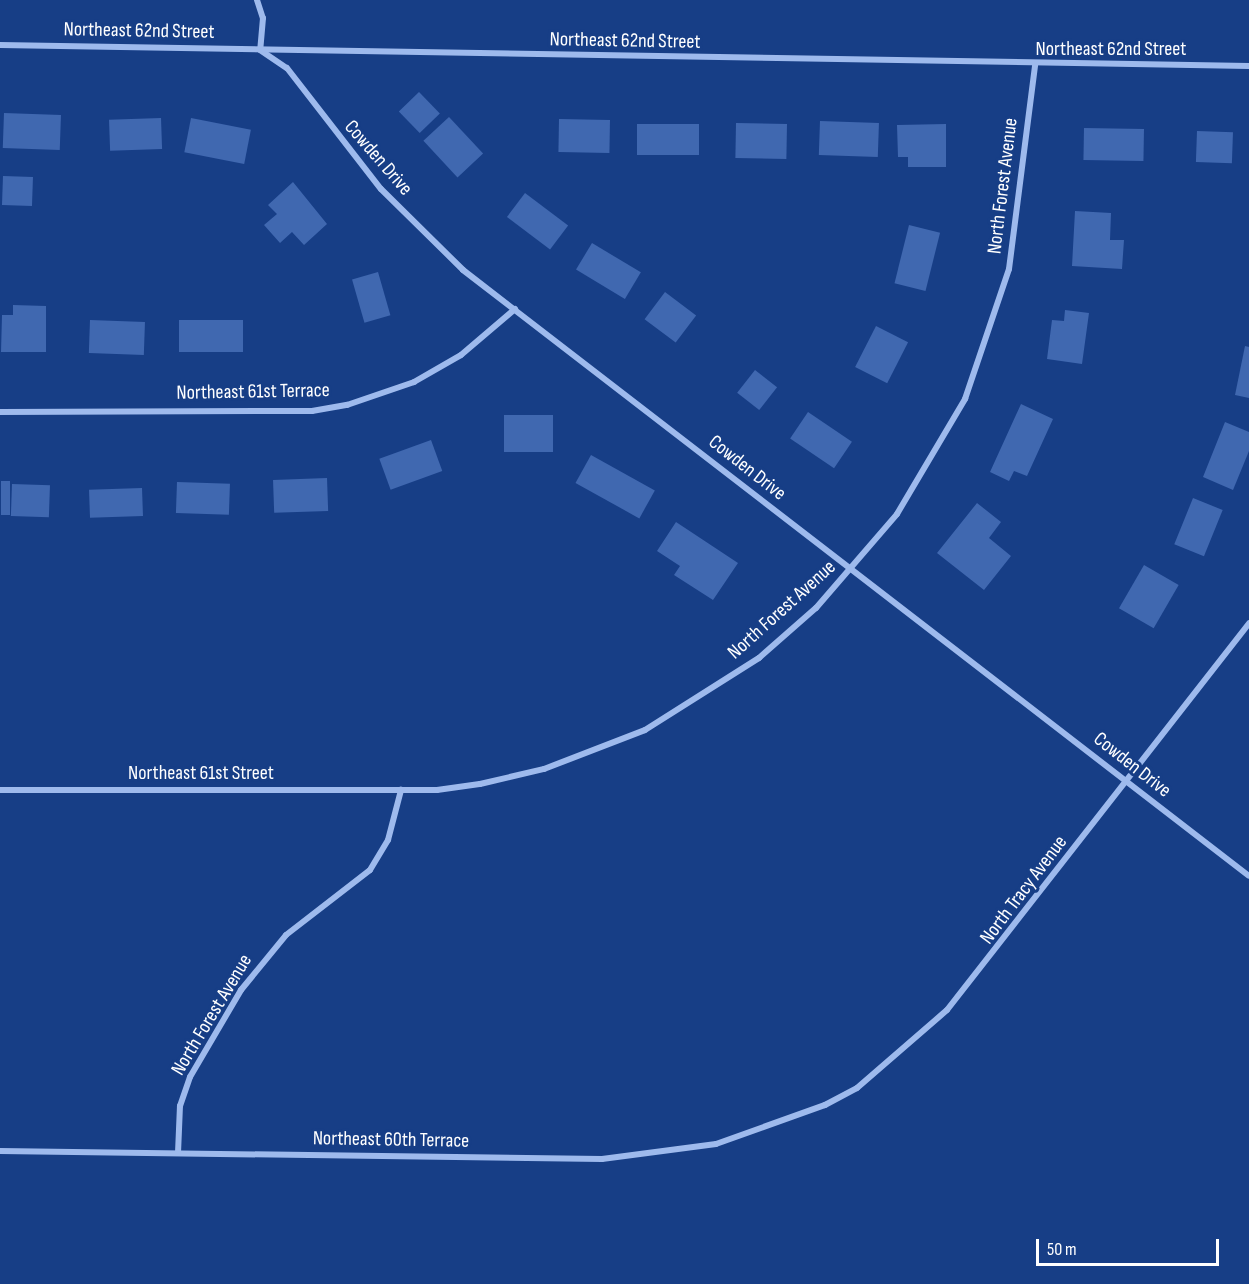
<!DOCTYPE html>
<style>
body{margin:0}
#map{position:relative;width:1249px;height:1284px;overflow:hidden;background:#173e86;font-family:"Sofia Sans Condensed",sans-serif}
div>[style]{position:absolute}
.building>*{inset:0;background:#4068b0;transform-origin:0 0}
.minor>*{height:6px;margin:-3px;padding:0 3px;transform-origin:3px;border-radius:3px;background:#9ebaed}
span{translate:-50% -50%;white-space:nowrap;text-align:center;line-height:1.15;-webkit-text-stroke:6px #173e86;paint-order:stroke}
.street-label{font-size:20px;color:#fff}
.scale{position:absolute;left:1036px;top:1239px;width:183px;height:27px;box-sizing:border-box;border:3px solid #fff;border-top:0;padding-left:8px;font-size:18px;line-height:21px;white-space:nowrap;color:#fff;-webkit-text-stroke:4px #173e86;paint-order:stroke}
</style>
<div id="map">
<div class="building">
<div style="left:419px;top:92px;width:30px;height:28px;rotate:46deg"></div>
<div style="left:4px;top:113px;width:57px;height:35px;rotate:2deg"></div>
<div style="left:449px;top:117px;width:50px;height:35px;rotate:47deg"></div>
<div style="left:161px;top:118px;width:31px;height:52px;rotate:88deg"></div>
<div style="left:191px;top:118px;width:61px;height:35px;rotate:11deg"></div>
<div style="left:559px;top:119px;width:51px;height:33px;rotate:1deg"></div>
<div style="left:820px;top:121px;width:59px;height:34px;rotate:2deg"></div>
<div style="left:736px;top:123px;width:51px;height:35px;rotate:1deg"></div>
<div style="left:637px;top:124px;width:62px;height:31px"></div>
<div style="clip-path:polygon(946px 124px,946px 167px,908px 167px,908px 157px,898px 157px,897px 125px)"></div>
<div style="left:1084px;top:128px;width:60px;height:32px;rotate:1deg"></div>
<div style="left:1197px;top:131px;width:36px;height:31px;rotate:2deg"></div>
<div style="left:3px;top:176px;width:30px;height:29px;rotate:2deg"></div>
<div style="clip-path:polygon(293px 182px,327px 224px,304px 245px,292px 232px,280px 243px,264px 225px,277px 214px,268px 205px)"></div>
<div style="left:525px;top:193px;width:54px;height:30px;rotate:37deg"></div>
<div style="clip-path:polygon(1075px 211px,1111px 213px,1110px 240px,1124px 240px,1122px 269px,1072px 266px)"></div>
<div style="left:909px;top:225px;width:32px;height:60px;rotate:14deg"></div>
<div style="left:592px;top:243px;width:57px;height:31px;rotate:31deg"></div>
<div style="left:378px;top:272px;width:45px;height:27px;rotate:74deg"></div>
<div style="left:665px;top:292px;width:39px;height:34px;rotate:37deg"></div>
<div style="clip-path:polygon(13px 305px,46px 306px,46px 352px,1px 352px,2px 315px,13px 315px)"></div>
<div style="clip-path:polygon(1065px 310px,1089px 313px,1082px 364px,1047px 359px,1052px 320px,1064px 321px)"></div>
<div style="left:90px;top:320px;width:55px;height:33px;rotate:2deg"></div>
<div style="left:243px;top:320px;width:32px;height:64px;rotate:90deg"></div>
<div style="left:876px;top:326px;width:36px;height:46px;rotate:27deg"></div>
<div style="clip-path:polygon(1245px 346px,1249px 347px,1249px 398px,1235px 395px)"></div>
<div style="left:755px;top:370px;width:28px;height:29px;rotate:38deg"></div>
<div style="clip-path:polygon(1021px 404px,1053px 419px,1027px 476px,1014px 471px,1009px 481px,990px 472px)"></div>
<div style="left:808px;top:412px;width:53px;height:32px;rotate:34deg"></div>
<div style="left:553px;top:415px;width:37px;height:49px;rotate:90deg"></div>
<div style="clip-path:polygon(1225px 422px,1249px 432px,1249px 451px,1233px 490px,1203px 477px)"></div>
<div style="left:431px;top:440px;width:33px;height:55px;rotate:70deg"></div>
<div style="left:591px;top:455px;width:73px;height:32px;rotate:29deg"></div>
<div style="left:327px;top:478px;width:33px;height:54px;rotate:88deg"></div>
<div style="left:1px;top:481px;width:9px;height:34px"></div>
<div style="left:177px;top:482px;width:53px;height:31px;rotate:2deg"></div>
<div style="left:12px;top:484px;width:38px;height:32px;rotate:2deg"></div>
<div style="left:142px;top:488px;width:28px;height:53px;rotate:88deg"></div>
<div style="left:1193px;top:498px;width:32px;height:50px;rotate:22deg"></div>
<div style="clip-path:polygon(977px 503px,1001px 522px,989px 538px,1011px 556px,984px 590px,937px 553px)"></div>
<div style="clip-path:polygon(676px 522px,738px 563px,713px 600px,674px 575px,680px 566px,657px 551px)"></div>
<div style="left:1144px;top:565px;width:40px;height:50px;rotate:30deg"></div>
</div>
<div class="minor">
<div style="left:257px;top:0;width:19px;rotate:72deg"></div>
<div style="left:263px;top:18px;width:32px;rotate:95deg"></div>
<div style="left:260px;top:50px;width:32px;rotate:34deg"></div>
<div style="left:287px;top:68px;width:153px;rotate:52.2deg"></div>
<div style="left:381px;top:189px;width:115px;rotate:44.6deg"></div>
<div style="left:463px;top:270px;width:992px;rotate:37.63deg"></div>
<div style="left:0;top:45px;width:1249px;rotate:0.96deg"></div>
<div style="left:0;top:412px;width:312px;rotate:-0.2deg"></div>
<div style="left:312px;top:411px;width:36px;rotate:-10deg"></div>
<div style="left:347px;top:405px;width:71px;rotate:-18.9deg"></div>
<div style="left:414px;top:382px;width:54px;rotate:-29.9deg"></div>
<div style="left:461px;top:355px;width:71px;rotate:-40.4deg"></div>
<div style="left:0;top:790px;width:437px"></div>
<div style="left:437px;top:790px;width:43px;rotate:-7.9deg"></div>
<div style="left:480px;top:784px;width:66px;rotate:-13.2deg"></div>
<div style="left:544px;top:769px;width:108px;rotate:-21.1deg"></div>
<div style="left:645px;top:730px;width:135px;rotate:-32.3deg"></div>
<div style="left:759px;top:658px;width:76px;rotate:-41.3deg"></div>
<div style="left:816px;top:608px;width:124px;rotate:-49.2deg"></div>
<div style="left:897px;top:514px;width:134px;rotate:-59.4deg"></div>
<div style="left:965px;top:399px;width:137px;rotate:-71.3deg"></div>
<div style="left:1009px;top:269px;width:206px;rotate:-82.7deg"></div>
<div style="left:0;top:1151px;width:602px;rotate:0.76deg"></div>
<div style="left:602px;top:1159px;width:115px;rotate:-7.5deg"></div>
<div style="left:716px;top:1144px;width:116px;rotate:-19.7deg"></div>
<div style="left:825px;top:1105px;width:36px;rotate:-28deg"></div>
<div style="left:857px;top:1088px;width:119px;rotate:-40.9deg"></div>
<div style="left:947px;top:1010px;width:491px;rotate:-52deg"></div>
<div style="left:178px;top:1153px;width:47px;rotate:-87.6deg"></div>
<div style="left:180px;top:1106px;width:31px;rotate:-71deg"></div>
<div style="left:190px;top:1077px;width:101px;rotate:-59.6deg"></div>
<div style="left:241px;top:990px;width:71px;rotate:-50.7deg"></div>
<div style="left:286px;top:935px;width:106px;rotate:-37.7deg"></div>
<div style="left:370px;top:870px;width:35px;rotate:-59deg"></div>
<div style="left:388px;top:840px;width:52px;rotate:-75.4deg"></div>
</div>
<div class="street-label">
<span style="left:139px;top:31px;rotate:1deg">Northeast 62nd Street</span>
<span style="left:625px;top:41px;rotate:1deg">Northeast 62nd Street</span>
<span style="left:1111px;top:49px">Northeast 62nd Street</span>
<span style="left:378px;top:158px;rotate:49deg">Cowden Drive</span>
<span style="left:1003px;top:186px;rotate:-83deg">North Forest Avenue</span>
<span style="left:253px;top:392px;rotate:-1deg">Northeast 61st Terrace</span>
<span style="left:747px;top:468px;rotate:38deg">Cowden Drive</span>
<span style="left:782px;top:610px;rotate:-42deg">North Forest Avenue</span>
<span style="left:1132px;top:765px;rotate:38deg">Cowden Drive</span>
<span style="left:201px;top:773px">Northeast 61st Street</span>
<span style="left:1024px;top:890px;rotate:-53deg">North Tracy Avenue</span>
<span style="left:212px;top:1015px;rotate:-59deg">North Forest Avenue</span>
<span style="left:391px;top:1140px;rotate:1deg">Northeast 60th Terrace</span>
</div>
<div class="scale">50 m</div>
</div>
